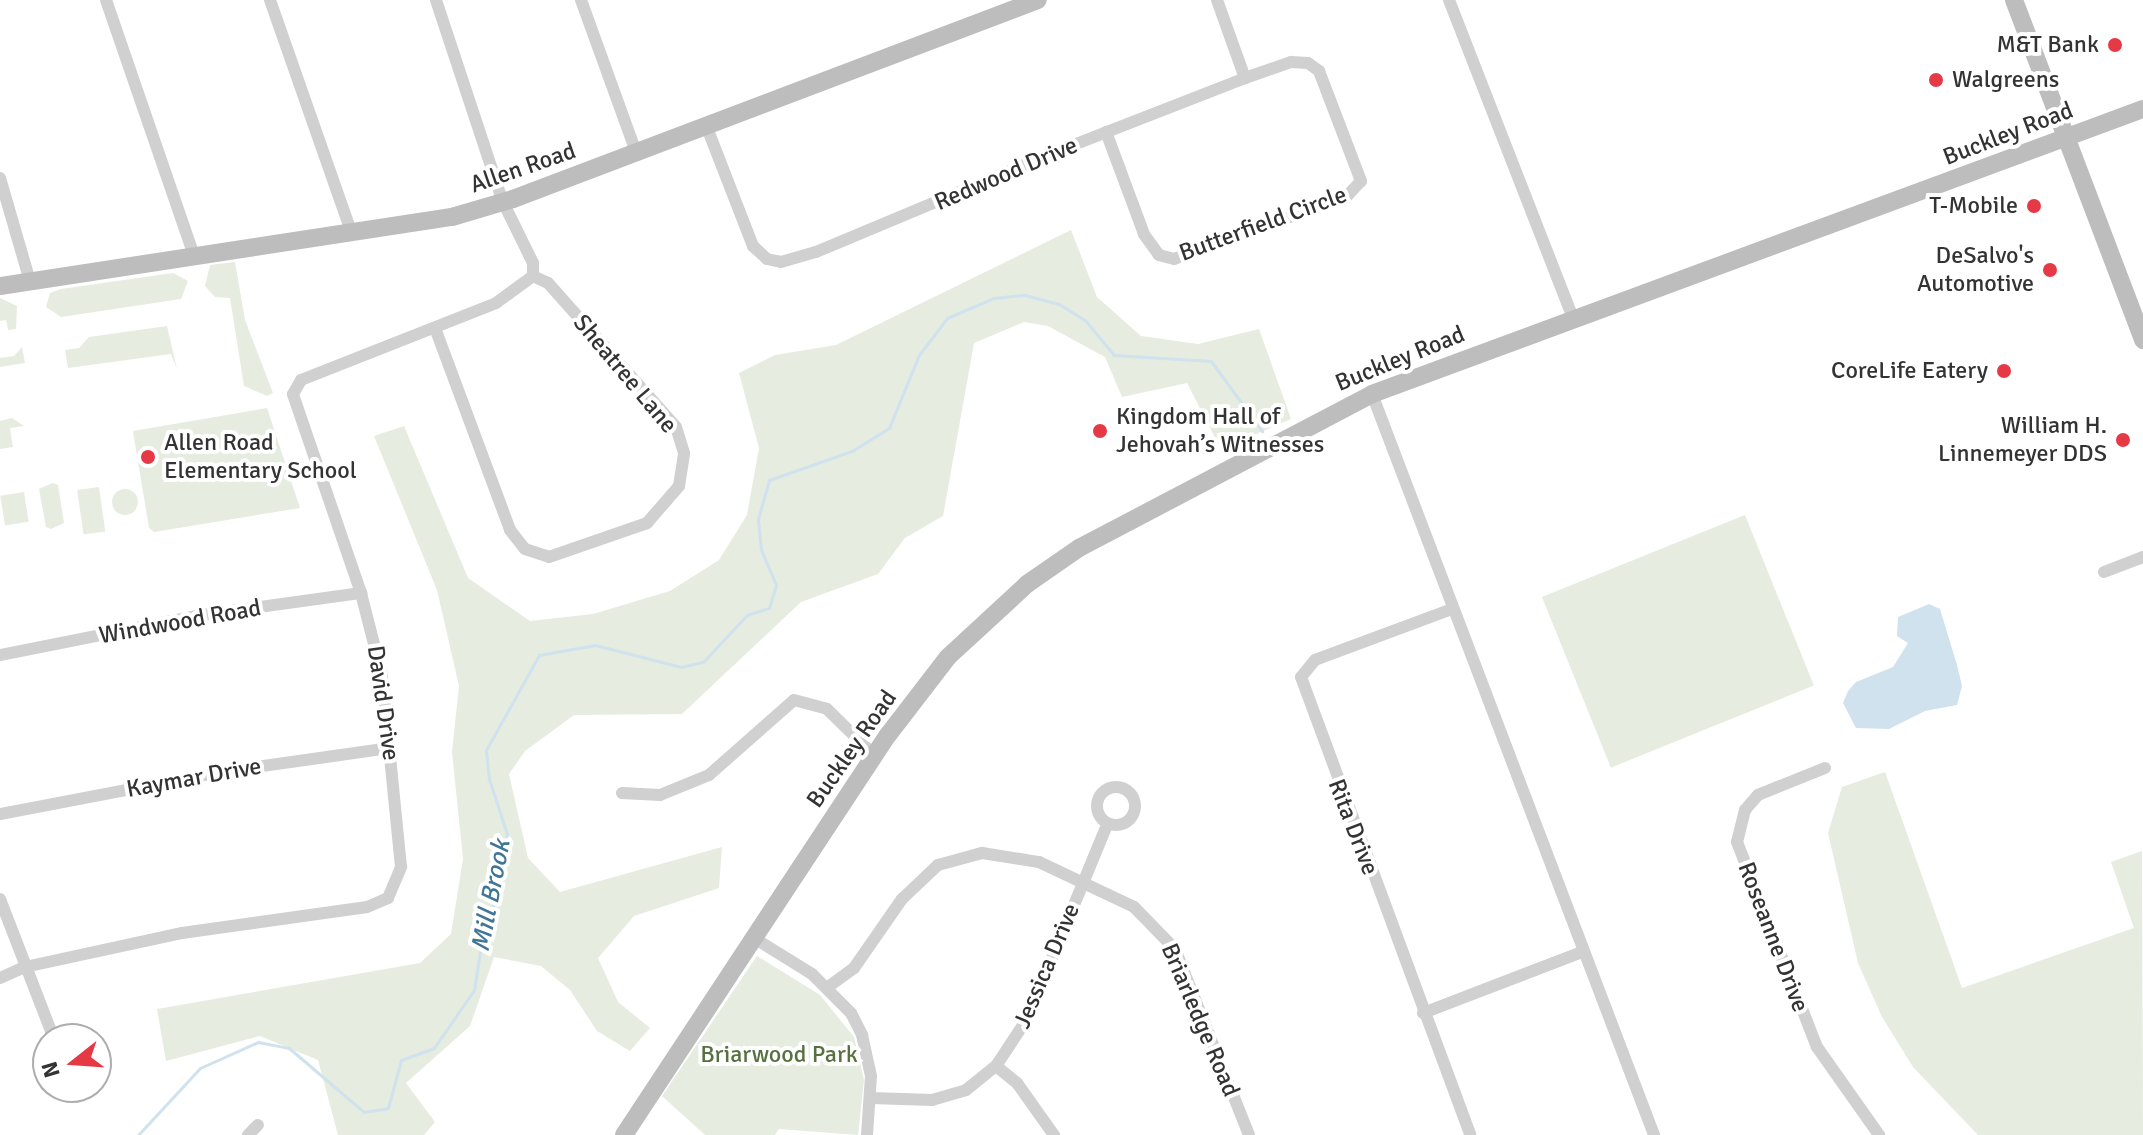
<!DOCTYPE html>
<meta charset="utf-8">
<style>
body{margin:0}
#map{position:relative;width:2143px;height:1135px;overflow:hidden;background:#fff;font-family:Signika,sans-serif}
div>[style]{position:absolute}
.green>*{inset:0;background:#e6ecdf;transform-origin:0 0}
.round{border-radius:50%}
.water>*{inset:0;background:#cfe2ee}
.stream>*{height:3px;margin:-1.5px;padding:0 1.5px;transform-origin:1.5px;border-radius:1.5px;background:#cfe2ee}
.street>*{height:12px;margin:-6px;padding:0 6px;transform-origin:6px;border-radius:6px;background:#d0d0d0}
.street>.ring{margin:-6px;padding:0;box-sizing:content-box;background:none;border:12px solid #d0d0d0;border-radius:50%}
.secondary>*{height:18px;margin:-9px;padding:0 9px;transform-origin:9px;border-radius:9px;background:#bdbdbd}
.dots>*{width:22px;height:22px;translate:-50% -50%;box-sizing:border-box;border:4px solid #fff;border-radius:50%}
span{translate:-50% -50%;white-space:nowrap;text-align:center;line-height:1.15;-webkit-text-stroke:8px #fff;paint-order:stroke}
.poi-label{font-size:24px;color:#333}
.right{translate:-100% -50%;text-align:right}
.left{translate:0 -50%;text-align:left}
.street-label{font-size:24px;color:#333}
.park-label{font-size:24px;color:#56703f}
.water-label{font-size:26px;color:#3f7597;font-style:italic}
.north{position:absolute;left:32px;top:1023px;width:80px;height:80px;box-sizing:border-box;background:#fff;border:2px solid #adadad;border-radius:50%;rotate:253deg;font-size:22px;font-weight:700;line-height:32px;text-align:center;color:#333}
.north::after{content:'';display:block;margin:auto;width:28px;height:36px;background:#e63946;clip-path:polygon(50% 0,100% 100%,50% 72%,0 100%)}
</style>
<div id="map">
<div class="green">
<div style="clip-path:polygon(1071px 230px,1097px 297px,1141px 336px,1198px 344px,1259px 329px,1291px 419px,1221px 449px,1187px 383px,1122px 397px,1105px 357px,1048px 326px,1024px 322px,974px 343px,943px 516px,905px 538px,878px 574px,801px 602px,682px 714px,574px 715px,525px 751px,509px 774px,528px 858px,560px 892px,722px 847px,719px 888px,634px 916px,598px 958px,618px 1002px,650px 1028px,630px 1051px,597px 1031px,570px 990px,541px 966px,494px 957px,470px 1026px,406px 1083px,435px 1122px,424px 1135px,338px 1135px,318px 1060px,260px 1036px,166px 1061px,157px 1009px,420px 963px,451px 934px,463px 859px,452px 752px,459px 686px,437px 590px,374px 436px,404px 426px,468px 578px,530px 621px,593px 614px,670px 591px,719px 560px,747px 515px,759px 448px,739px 373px,775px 355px,836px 345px)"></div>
<div style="clip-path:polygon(235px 262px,245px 320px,273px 393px,267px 396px,244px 386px,230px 298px,215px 297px,205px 286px,210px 265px)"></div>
<div style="clip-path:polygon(173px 273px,188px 281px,181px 299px,61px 317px,46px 307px,50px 293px,61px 289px)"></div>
<div style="clip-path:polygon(0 298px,17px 306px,16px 329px,8px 330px,6px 320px,0 321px)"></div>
<div style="clip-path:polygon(167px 326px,177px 369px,171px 354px,68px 368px,65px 350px,79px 348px,89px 337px)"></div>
<div style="clip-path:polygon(22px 347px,25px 363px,0 367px,0 358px,14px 356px)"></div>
<div style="clip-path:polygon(267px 408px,300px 508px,154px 532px,149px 528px,133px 431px)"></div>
<div style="clip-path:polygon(12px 418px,24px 426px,10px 428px,13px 447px,0 449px,0 421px)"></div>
<div style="clip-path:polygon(53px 483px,58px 485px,64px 523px,51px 529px,46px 527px,39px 489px)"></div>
<div style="left:99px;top:487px;width:45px;height:22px;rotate:82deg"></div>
<div class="round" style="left:112px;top:489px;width:26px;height:26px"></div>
<div style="left:24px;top:492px;width:30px;height:24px;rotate:81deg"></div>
<div style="left:1745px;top:515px;width:184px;height:219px;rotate:68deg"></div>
<div style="clip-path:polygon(1885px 772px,1962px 988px,2134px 928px,2111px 862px,2142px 851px,2143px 1135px,1978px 1135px,1913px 1067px,1882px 1017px,1858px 963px,1828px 833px,1842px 787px)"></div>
<div style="clip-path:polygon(757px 956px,820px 995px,854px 1037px,864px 1080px,858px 1135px,779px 1129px,775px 1135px,705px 1135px,662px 1096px)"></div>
</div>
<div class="water">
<div style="clip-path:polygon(1929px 604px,1940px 609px,1957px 665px,1962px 686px,1957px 705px,1925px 711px,1889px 729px,1856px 728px,1843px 703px,1848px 691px,1856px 682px,1893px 667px,1908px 643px,1897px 636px,1898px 617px)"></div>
</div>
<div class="stream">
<div style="left:138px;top:1135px;width:91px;rotate:-47.2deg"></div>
<div style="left:200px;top:1068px;width:64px;rotate:-24.1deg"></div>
<div style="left:258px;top:1042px;width:32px;rotate:11deg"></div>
<div style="left:289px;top:1048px;width:99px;rotate:40.5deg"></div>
<div style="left:364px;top:1112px;width:24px;rotate:-9deg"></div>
<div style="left:388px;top:1108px;width:50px;rotate:-74.8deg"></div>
<div style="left:401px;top:1060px;width:35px;rotate:-20deg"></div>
<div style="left:434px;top:1048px;width:70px;rotate:-55.4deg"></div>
<div style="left:474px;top:990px;width:65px;rotate:-81.1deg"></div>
<div style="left:484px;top:926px;width:20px;rotate:-63deg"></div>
<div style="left:493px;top:908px;width:31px;rotate:-90deg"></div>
<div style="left:493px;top:877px;width:45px;rotate:-72deg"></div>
<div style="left:507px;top:834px;width:58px;rotate:-108.1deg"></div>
<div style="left:489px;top:779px;width:29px;rotate:-96deg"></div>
<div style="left:486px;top:750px;width:109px;rotate:-60.8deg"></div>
<div style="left:539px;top:655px;width:57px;rotate:-10.1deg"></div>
<div style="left:595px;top:645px;width:89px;rotate:14.3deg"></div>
<div style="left:681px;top:667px;width:23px;rotate:-13deg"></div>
<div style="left:703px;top:662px;width:64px;rotate:-46.9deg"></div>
<div style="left:747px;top:615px;width:23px;rotate:-18deg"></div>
<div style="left:769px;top:608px;width:24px;rotate:-73deg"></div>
<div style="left:776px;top:585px;width:39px;rotate:-113deg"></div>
<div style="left:761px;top:549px;width:30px;rotate:-96deg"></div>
<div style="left:758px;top:519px;width:41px;rotate:-74.2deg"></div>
<div style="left:769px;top:480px;width:88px;rotate:-19.3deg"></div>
<div style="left:852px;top:451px;width:44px;rotate:-31.9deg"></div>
<div style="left:889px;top:428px;width:79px;rotate:-67.7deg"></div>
<div style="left:919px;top:355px;width:46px;rotate:-52.9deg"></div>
<div style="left:947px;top:318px;width:51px;rotate:-23.1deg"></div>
<div style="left:994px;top:298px;width:31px;rotate:-6deg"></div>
<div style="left:1025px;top:295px;width:35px;rotate:15deg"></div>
<div style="left:1059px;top:304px;width:31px;rotate:32deg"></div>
<div style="left:1085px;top:320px;width:45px;rotate:50.4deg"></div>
<div style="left:1114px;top:355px;width:97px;rotate:3.5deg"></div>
<div style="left:1211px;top:361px;width:87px;rotate:53.9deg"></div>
</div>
<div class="street">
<div style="left:106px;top:0;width:273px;rotate:71deg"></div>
<div style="left:270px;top:0;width:248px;rotate:70.7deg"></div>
<div style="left:436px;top:0;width:213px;rotate:71.7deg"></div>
<div style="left:503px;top:202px;width:68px;rotate:63.8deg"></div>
<div style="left:533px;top:263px;width:13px;rotate:90deg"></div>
<div style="left:581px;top:0;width:162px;rotate:70.1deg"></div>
<div style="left:1217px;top:0;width:83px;rotate:70.3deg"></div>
<div style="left:1449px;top:0;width:341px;rotate:68.7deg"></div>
<div style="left:706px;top:125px;width:130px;rotate:68.8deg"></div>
<div style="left:753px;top:246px;width:19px;rotate:43deg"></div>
<div style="left:767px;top:259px;width:14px;rotate:12deg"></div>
<div style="left:781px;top:262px;width:36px;rotate:-16deg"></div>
<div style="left:816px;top:252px;width:262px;rotate:-22.7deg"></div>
<div style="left:1058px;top:151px;width:201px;rotate:-21.3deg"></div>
<div style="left:1245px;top:78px;width:49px;rotate:-19.2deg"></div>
<div style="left:1291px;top:62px;width:17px;rotate:3deg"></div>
<div style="left:1308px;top:63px;width:14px;rotate:36deg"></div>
<div style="left:1319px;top:71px;width:118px;rotate:69.1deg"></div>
<div style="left:1361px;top:181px;width:21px;rotate:133deg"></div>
<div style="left:1347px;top:196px;width:184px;rotate:160deg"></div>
<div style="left:1174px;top:259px;width:16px;rotate:-165deg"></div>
<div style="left:1159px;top:255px;width:26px;rotate:-126deg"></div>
<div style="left:1144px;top:234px;width:109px;rotate:-110.4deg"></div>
<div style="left:0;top:178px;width:107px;rotate:73.8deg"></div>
<div style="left:435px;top:328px;width:215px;rotate:69.6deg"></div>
<div style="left:510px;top:530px;width:24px;rotate:52deg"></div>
<div style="left:525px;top:549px;width:25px;rotate:18deg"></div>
<div style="left:549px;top:557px;width:104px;rotate:-19.1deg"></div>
<div style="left:647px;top:523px;width:49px;rotate:-49.1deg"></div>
<div style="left:679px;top:486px;width:33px;rotate:-81deg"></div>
<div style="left:684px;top:453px;width:27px;rotate:-107deg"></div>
<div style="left:676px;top:427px;width:193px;rotate:-131.6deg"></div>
<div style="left:548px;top:283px;width:17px;rotate:-155deg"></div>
<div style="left:1372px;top:394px;width:793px;rotate:69.16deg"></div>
<div style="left:2104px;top:572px;width:42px;rotate:-21deg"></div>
<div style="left:1452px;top:609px;width:146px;rotate:159.6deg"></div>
<div style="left:1315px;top:660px;width:22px;rotate:129deg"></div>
<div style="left:1301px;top:677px;width:488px;rotate:69.7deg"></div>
<div style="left:0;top:655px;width:206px;rotate:-11.2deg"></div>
<div style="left:202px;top:615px;width:161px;rotate:-7.9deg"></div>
<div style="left:1825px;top:768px;width:72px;rotate:158.1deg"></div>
<div style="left:1758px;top:795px;width:20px;rotate:131deg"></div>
<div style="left:1745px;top:810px;width:33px;rotate:104deg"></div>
<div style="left:1737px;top:842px;width:220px;rotate:68.7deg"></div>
<div style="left:1817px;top:1047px;width:108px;rotate:54.8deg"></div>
<div class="ring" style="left:1097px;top:787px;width:26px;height:26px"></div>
<div style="left:622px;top:793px;width:38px;rotate:3deg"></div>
<div style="left:660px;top:795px;width:53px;rotate:-22.2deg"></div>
<div style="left:709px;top:775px;width:113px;rotate:-41.4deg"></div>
<div style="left:794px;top:700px;width:34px;rotate:15deg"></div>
<div style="left:827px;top:709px;width:66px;rotate:44.4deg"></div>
<div style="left:0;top:814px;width:225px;rotate:-10.8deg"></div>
<div style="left:221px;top:772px;width:171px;rotate:-8.1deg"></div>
<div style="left:0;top:899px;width:150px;rotate:68.9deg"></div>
<div style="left:754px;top:938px;width:68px;rotate:31.8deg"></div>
<div style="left:812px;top:974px;width:55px;rotate:45deg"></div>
<div style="left:851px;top:1013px;width:25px;rotate:63deg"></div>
<div style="left:862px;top:1035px;width:42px;rotate:77.6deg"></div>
<div style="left:871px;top:1076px;width:59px;rotate:93.9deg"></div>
<div style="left:0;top:978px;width:27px;rotate:-24deg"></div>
<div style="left:25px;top:967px;width:161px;rotate:-12.2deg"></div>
<div style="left:182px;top:933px;width:187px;rotate:-8deg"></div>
<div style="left:367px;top:907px;width:23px;rotate:-23deg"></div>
<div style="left:388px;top:898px;width:34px;rotate:-67deg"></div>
<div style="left:401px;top:867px;width:193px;rotate:-95.7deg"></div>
<div style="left:382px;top:675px;width:85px;rotate:-104.4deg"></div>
<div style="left:361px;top:593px;width:210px;rotate:-108.9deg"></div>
<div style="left:293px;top:394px;width:16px;rotate:-60deg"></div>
<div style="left:301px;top:380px;width:210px;rotate:-21.5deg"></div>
<div style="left:496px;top:303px;width:46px;rotate:-36.1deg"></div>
<div style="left:828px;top:987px;width:32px;rotate:-36deg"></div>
<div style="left:854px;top:968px;width:84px;rotate:-55.2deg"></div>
<div style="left:902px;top:899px;width:50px;rotate:-43.4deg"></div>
<div style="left:938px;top:865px;width:46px;rotate:-15.3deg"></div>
<div style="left:982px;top:853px;width:58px;rotate:9deg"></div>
<div style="left:1039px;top:862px;width:105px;rotate:25.3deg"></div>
<div style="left:1134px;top:907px;width:59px;rotate:45.7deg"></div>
<div style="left:1175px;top:949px;width:200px;rotate:68.3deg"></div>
<div style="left:1423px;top:1013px;width:170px;rotate:-21deg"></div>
<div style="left:996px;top:1066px;width:27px;rotate:39deg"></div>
<div style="left:1017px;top:1083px;width:64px;rotate:54.6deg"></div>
<div style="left:871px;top:1098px;width:61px;rotate:1.9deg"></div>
<div style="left:932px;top:1100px;width:35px;rotate:-16deg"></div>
<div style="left:966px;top:1090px;width:38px;rotate:-39deg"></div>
<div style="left:996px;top:1066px;width:56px;rotate:-56.6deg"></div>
<div style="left:1027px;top:1019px;width:210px;rotate:-67.6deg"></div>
<div style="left:248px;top:1135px;width:14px;rotate:-45deg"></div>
</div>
<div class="secondary">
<div style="left:2014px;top:0;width:364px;rotate:69.2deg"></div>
<div style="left:0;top:286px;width:457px;rotate:-8.7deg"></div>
<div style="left:452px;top:217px;width:64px;rotate:-16.4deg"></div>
<div style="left:513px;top:199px;width:561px;rotate:-20.76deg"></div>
<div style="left:624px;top:1135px;width:479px;rotate:-56.6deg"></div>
<div style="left:888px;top:735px;width:98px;rotate:-52.4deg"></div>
<div style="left:948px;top:657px;width:108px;rotate:-42.7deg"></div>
<div style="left:1027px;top:584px;width:63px;rotate:-34.7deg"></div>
<div style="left:1079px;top:548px;width:331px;rotate:-27.7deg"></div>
<div style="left:1372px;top:394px;width:822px;rotate:-20.29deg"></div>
</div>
<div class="dots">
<div style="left:2115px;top:45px;background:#e63946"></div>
<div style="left:1936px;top:80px;background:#e63946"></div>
<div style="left:2034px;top:206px;background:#e63946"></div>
<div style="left:2050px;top:270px;background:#e63946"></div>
<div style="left:2004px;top:371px;background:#e63946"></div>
<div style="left:1100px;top:431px;background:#e63946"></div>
<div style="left:2123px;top:440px;background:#e63946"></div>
<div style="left:148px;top:457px;background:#e63946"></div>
</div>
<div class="poi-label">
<span class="right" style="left:2099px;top:45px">M&amp;T Bank</span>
<span class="left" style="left:1952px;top:80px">Walgreens</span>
<span class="right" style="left:2018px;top:206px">T-Mobile</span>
<span class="right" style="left:2034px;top:270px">DeSalvo's<br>Automotive</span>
<span class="right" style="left:1988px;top:371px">CoreLife Eatery</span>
<span class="left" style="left:1116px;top:431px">Kingdom Hall of<br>Jehovah’s Witnesses</span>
<span class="right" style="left:2107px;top:440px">William H.<br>Linnemeyer DDS</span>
<span class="left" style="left:164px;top:457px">Allen Road<br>Elementary School</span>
</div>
<div class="street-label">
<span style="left:2008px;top:134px;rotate:-21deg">Buckley Road</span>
<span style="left:523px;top:168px;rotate:-19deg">Allen Road</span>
<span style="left:1006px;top:174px;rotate:-23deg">Redwood Drive</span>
<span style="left:1263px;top:224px;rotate:-20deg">Butterfield Circle</span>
<span style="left:1400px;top:359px;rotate:-22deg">Buckley Road</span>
<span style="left:625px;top:374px;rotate:50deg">Sheatree Lane</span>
<span style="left:180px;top:622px;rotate:-10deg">Windwood Road</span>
<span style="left:383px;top:703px;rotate:82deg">David Drive</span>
<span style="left:852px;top:749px;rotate:-55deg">Buckley Road</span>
<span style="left:194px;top:778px;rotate:-10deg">Kaymar Drive</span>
<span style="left:1353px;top:827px;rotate:69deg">Rita Drive</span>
<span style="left:1773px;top:937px;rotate:69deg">Roseanne Drive</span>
<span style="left:1047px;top:966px;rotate:-67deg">Jessica Drive</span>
<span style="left:1200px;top:1020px;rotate:67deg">Briarledge Road</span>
</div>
<div class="park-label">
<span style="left:779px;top:1055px">Briarwood Park</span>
</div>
<div class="water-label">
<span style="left:492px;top:896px;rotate:-79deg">Mill Brook</span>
</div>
<div class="north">N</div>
</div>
